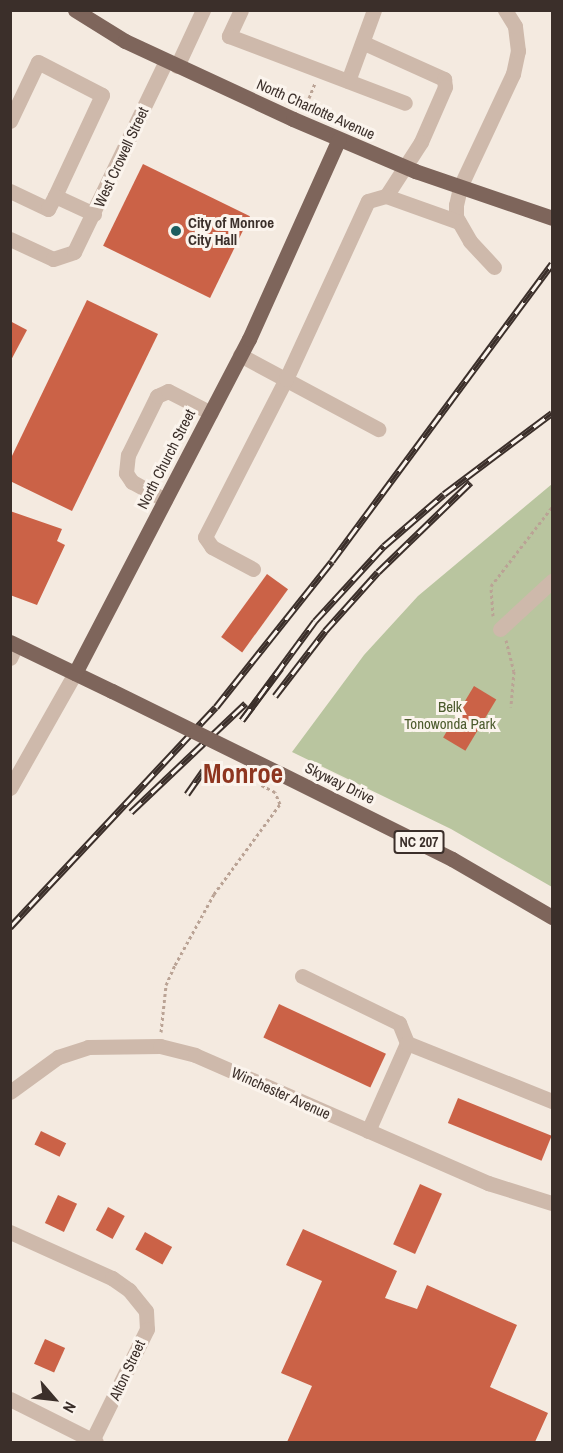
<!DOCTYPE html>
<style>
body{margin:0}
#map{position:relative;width:563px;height:1453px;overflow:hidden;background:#f4eae0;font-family:"Archivo Narrow",sans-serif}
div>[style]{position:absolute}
.green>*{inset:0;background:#b9c59f}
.building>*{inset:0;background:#cb6247;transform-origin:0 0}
.path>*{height:3px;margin-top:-1.5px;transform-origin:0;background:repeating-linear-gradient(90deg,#baa395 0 3px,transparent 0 6px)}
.minor>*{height:15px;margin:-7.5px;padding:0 7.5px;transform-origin:7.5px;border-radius:7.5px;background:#ceb9ab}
.major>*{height:15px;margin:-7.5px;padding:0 7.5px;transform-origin:7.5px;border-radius:7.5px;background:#7e655b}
.rail>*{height:7px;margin-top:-3.5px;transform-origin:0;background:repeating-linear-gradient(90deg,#fbf4ed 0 14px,#3b2f2a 0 28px);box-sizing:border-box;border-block:2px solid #3b2f2a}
.major-bridge>*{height:15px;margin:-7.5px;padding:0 7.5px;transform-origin:7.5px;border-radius:7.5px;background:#7e655b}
.dots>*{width:16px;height:16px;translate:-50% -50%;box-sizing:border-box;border:3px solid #fbf4ed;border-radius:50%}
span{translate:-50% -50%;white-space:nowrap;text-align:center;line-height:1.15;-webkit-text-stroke:6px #fbf4ed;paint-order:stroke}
.shield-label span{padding:2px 4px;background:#fbf4ed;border:2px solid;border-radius:4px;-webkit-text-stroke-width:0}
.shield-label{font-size:14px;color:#3b2f2a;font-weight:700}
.street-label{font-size:15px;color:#3b2f2a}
.poi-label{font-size:15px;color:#3b2f2a;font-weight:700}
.left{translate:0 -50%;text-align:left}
.park-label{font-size:15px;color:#4c5b2d}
.town-label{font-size:27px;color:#8e351f;font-weight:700}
.frame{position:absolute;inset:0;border:12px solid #3b2f2a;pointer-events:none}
.north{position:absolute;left:24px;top:1369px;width:60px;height:60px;-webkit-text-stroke:4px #fbf4ed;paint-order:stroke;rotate:118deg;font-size:16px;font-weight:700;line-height:24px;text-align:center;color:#3b2f2a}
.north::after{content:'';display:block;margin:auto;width:21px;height:27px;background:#3b2f2a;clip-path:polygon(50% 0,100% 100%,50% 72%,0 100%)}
</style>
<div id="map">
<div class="green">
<div style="clip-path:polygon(552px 484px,552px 887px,451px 829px,292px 752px,364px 655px,418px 596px)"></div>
</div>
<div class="building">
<div style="left:143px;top:164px;width:119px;height:91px;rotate:26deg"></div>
<div style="clip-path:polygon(87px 300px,158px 334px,72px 511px,10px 481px,10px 460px)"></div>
<div style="clip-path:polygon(10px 321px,27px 330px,10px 362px)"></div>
<div style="clip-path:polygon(10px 511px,62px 529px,57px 541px,65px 545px,37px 605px,10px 595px)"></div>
<div style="left:267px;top:574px;width:26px;height:78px;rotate:36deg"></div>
<div style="left:474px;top:686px;width:26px;height:60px;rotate:31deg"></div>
<div style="left:279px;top:1004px;width:118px;height:37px;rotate:25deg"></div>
<div style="left:458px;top:1098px;width:101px;height:27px;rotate:22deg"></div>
<div style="left:41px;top:1131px;width:28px;height:15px;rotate:26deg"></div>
<div style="left:420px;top:1184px;width:24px;height:66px;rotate:24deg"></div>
<div style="left:58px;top:1195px;width:21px;height:31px;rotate:25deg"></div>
<div style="left:108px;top:1207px;width:19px;height:26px;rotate:28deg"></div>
<div style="clip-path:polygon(303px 1229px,397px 1271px,385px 1298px,417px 1309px,427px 1285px,517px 1325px,490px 1387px,548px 1413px,535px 1442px,287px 1442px,312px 1386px,281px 1373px,322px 1281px,286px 1265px)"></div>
<div style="left:145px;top:1232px;width:31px;height:20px;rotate:29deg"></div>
<div style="left:45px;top:1339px;width:22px;height:27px;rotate:24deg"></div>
</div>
<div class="path">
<div style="left:309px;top:98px;width:16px;rotate:-68deg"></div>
<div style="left:493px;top:616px;width:30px;rotate:-94deg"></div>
<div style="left:491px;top:586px;width:100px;rotate:-52.3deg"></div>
<div style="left:506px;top:640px;width:32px;rotate:76deg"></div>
<div style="left:514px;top:671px;width:36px;rotate:95deg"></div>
<div style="left:161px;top:1032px;width:47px;rotate:-83.9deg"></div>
<div style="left:166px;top:985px;width:22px;rotate:-66deg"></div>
<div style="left:175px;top:965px;width:81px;rotate:-61.2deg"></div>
<div style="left:214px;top:894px;width:112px;rotate:-53.7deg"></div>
<div style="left:280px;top:804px;width:13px;rotate:-113deg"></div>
<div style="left:275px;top:792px;width:16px;rotate:-153deg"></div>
</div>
<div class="minor">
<div style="left:241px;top:10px;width:29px;rotate:115deg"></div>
<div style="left:229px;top:36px;width:188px;rotate:20.8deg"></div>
<div style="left:364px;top:43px;width:88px;rotate:24.2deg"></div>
<div style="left:444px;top:79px;width:8px;rotate:83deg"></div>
<div style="left:445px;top:87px;width:60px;rotate:113.6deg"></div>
<div style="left:421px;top:142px;width:64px;rotate:122.9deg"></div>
<div style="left:177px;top:66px;width:62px;rotate:-65.1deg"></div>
<div style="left:348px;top:81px;width:76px;rotate:-69.9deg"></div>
<div style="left:10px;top:121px;width:65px;rotate:-64.6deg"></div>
<div style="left:38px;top:62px;width:72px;rotate:27.3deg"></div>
<div style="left:102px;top:95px;width:111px;rotate:115deg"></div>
<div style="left:55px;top:196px;width:43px;rotate:24.8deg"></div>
<div style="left:10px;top:191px;width:42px;rotate:25.3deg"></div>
<div style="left:48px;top:209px;width:15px;rotate:-62deg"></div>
<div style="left:10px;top:239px;width:47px;rotate:24.9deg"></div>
<div style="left:53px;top:259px;width:22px;rotate:-18deg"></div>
<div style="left:74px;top:252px;width:212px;rotate:-64.3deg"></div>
<div style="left:494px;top:267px;width:35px;rotate:-133deg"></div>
<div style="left:470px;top:241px;width:28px;rotate:-120deg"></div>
<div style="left:456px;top:217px;width:12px;rotate:-90deg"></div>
<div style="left:456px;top:205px;width:18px;rotate:-77deg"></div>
<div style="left:460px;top:187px;width:125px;rotate:-64.9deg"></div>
<div style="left:513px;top:74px;width:24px;rotate:-78deg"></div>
<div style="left:518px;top:51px;width:25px;rotate:-97deg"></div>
<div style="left:515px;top:26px;width:19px;rotate:-122deg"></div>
<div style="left:240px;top:355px;width:157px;rotate:28.2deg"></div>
<div style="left:165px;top:500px;width:38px;rotate:-151deg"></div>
<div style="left:132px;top:482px;width:11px;rotate:-124deg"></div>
<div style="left:126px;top:473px;width:18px;rotate:-84deg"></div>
<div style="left:128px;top:455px;width:66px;rotate:-63.8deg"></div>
<div style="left:157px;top:396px;width:12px;rotate:-24deg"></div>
<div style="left:168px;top:391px;width:48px;rotate:27.1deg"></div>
<div style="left:253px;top:569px;width:47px;rotate:-151.8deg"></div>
<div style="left:212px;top:547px;width:12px;rotate:-125deg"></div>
<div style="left:205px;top:537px;width:178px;rotate:-62.9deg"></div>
<div style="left:286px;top:379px;width:196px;rotate:-65.3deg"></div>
<div style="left:368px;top:201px;width:19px;rotate:-16deg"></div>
<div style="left:386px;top:196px;width:77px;rotate:19.6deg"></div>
<div style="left:500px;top:629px;width:71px;rotate:-42.7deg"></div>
<div style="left:10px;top:658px;width:14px;rotate:-65deg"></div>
<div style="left:10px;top:788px;width:132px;rotate:-60.5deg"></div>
<div style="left:302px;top:976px;width:108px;rotate:25.9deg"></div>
<div style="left:399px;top:1023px;width:22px;rotate:68deg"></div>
<div style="left:10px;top:1092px;width:59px;rotate:-36.1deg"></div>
<div style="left:58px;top:1057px;width:32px;rotate:-18deg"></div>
<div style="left:88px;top:1047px;width:72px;rotate:-0.8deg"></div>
<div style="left:160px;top:1046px;width:36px;rotate:14deg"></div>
<div style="left:195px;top:1055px;width:320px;rotate:23.6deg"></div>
<div style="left:488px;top:1183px;width:67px;rotate:17.4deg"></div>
<div style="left:368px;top:1131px;width:96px;rotate:-66.1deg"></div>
<div style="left:407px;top:1043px;width:156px;rotate:21.8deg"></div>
<div style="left:10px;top:1232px;width:112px;rotate:24.3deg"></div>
<div style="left:112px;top:1278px;width:21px;rotate:35deg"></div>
<div style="left:129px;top:1290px;width:27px;rotate:51deg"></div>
<div style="left:146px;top:1311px;width:18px;rotate:87deg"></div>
<div style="left:147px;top:1329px;width:125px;rotate:116.2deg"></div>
<div style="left:10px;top:1399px;width:96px;rotate:26.6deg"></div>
</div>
<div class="major">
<div style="left:75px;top:10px;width:59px;rotate:31.8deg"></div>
<div style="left:125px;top:41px;width:185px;rotate:24.9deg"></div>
<div style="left:293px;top:119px;width:133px;rotate:23.1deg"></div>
<div style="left:415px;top:171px;width:145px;rotate:18.9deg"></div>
<div style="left:10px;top:642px;width:113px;rotate:25.7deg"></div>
<div style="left:75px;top:673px;width:377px;rotate:-62.5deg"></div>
<div style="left:249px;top:339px;width:219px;rotate:-65.8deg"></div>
<div style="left:281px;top:774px;width:191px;rotate:26.4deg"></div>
<div style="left:452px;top:859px;width:116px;rotate:30.1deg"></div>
</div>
<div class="rail">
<div style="left:281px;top:668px;width:65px;rotate:126.9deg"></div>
<div style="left:242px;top:720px;width:123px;rotate:-53.6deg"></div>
<div style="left:315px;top:621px;width:102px;rotate:-47.4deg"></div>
<div style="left:384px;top:546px;width:79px;rotate:-40.9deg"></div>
<div style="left:444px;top:494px;width:135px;rotate:-36.9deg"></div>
<div style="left:275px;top:696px;width:82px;rotate:-52.4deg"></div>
<div style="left:325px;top:631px;width:79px;rotate:-48.1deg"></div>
<div style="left:378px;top:572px;width:129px;rotate:-44.1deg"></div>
<div style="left:187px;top:794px;width:29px;rotate:-55deg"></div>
<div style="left:131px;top:812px;width:158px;rotate:-43.5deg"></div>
<div style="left:10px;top:927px;width:301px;rotate:-46.9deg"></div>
<div style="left:216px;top:707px;width:186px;rotate:-51.5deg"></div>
<div style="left:332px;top:561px;width:370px;rotate:-53.5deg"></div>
</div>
<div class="major-bridge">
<div style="left:112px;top:691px;width:188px;rotate:26.2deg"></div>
</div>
<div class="dots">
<div style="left:176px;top:231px;background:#1d5d5f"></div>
</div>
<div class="shield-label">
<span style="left:419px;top:842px">NC 207</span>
</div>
<div class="street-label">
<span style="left:316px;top:109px;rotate:24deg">North Charlotte Avenue</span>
<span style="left:121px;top:157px;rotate:-65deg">West Crowell Street</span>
<span style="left:166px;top:459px;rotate:-63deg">North Church Street</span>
<span style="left:340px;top:783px;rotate:26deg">Skyway Drive</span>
<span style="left:281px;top:1093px;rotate:24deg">Winchester Avenue</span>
<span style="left:127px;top:1370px;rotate:-65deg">Alton Street</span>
</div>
<div class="poi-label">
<span class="left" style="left:188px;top:231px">City of Monroe<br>City Hall</span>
</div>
<div class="park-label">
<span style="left:450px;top:715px">Belk<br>Tonowonda Park</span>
</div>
<div class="town-label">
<span style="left:243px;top:774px">Monroe</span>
</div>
<div class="frame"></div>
<div class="north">N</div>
</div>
